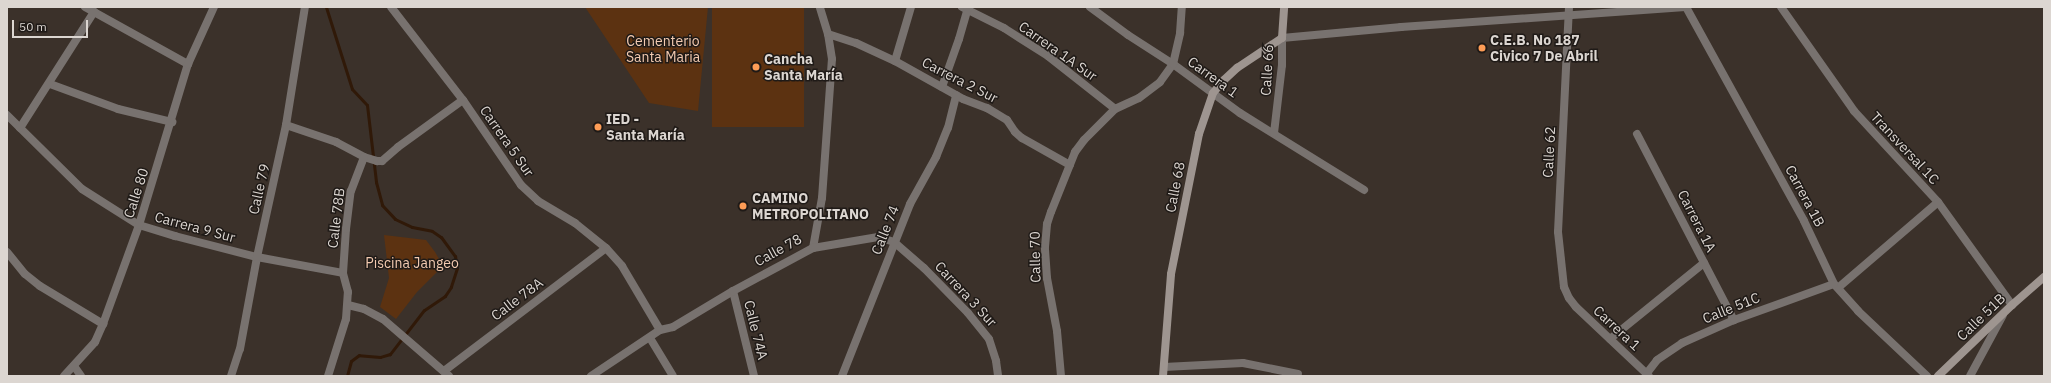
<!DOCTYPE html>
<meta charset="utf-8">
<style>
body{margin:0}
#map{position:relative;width:2051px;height:383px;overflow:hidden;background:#3b312a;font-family:"IBM Plex Sans",sans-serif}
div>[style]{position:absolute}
.green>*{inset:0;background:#5c3211;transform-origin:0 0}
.stream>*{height:3px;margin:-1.5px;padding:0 1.5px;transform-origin:1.5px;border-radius:1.5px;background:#301908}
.street>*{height:8px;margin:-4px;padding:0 4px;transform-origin:4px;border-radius:4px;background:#78726f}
.secondary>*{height:8px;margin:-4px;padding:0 4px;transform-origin:4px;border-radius:4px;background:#9e9590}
.dots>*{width:11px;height:11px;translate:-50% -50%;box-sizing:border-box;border:2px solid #1f1a17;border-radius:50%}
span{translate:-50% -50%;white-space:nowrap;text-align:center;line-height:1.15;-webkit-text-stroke:3px #1f1a17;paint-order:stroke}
.poi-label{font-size:14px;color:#dcd6d1;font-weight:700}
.left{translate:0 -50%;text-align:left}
.park-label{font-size:14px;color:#f3cab0}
.street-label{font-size:14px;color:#dcd6d1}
.frame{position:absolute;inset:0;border:8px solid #dcd6d1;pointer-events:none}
.scale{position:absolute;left:12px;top:20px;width:76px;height:18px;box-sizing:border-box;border:2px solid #dcd6d1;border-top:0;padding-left:5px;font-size:12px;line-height:14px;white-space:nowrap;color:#dcd6d1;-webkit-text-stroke:3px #1f1a17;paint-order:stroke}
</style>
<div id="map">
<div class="green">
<div style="clip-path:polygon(585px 7px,708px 7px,698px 111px,649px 103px)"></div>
<div style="left:712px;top:7px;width:92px;height:120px"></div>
<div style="clip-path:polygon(384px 235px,426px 240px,435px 252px,443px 266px,417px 292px,396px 319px,380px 307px,389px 278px)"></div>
</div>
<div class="stream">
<div style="left:326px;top:7px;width:86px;rotate:72.4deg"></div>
<div style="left:352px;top:89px;width:22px;rotate:47deg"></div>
<div style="left:367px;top:105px;width:78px;rotate:83.3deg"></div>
<div style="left:376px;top:182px;width:24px;rotate:75deg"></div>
<div style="left:382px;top:205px;width:19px;rotate:47deg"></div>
<div style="left:395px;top:219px;width:19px;rotate:25deg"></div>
<div style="left:412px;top:227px;width:20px;rotate:11deg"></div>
<div style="left:432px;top:231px;width:11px;rotate:34deg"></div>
<div style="left:441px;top:237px;width:24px;rotate:54deg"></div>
<div style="left:455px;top:256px;width:12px;rotate:81deg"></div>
<div style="left:457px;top:268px;width:20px;rotate:108deg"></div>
<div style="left:451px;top:287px;width:11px;rotate:124deg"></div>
<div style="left:445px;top:296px;width:25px;rotate:146deg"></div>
<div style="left:424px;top:310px;width:56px;rotate:127.7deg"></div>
<div style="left:390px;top:354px;width:10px;rotate:163deg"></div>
<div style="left:380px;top:357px;width:21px;rotate:-175deg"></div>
<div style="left:359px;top:355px;width:10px;rotate:143deg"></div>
<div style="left:351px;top:361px;width:16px;rotate:105deg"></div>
</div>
<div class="street">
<div style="left:85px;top:7px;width:118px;rotate:29deg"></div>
<div style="left:391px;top:7px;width:118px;rotate:52.3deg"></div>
<div style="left:463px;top:100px;width:103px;rotate:55.7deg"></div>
<div style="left:521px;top:185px;width:23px;rotate:43deg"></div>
<div style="left:538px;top:201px;width:43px;rotate:30.7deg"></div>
<div style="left:575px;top:223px;width:40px;rotate:39deg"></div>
<div style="left:606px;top:248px;width:24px;rotate:48deg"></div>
<div style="left:622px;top:266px;width:74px;rotate:59.3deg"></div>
<div style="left:962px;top:7px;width:47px;rotate:26.6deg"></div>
<div style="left:1004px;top:28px;width:52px;rotate:32.5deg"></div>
<div style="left:1048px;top:56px;width:85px;rotate:38.3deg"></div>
<div style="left:1090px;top:7px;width:47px;rotate:36.4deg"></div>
<div style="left:1128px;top:35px;width:54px;rotate:32.8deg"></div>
<div style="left:1173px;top:64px;width:83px;rotate:36.2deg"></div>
<div style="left:1240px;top:113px;width:146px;rotate:31.8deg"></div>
<div style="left:1569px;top:7px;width:225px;rotate:92.8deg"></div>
<div style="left:1558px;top:232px;width:55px;rotate:83.8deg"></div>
<div style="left:1564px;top:287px;width:12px;rotate:66deg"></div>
<div style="left:1569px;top:298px;width:11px;rotate:52deg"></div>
<div style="left:1576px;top:307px;width:100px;rotate:43.4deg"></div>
<div style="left:1686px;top:7px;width:244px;rotate:61.1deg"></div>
<div style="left:1804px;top:221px;width:70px;rotate:64.5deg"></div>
<div style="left:1834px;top:284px;width:36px;rotate:48deg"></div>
<div style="left:1858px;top:311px;width:95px;rotate:43.3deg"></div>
<div style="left:1781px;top:7px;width:127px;rotate:54.9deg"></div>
<div style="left:1854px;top:111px;width:124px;rotate:47.3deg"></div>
<div style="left:1938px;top:202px;width:127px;rotate:54.3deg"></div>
<div style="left:828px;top:34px;width:29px;rotate:18deg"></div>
<div style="left:856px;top:43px;width:43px;rotate:24.8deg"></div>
<div style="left:895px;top:61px;width:78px;rotate:29.2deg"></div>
<div style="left:963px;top:99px;width:26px;rotate:21deg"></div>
<div style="left:987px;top:108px;width:23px;rotate:31deg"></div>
<div style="left:1007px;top:120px;width:14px;rotate:56deg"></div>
<div style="left:1015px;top:132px;width:9px;rotate:41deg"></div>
<div style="left:1022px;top:138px;width:55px;rotate:29.4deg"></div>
<div style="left:895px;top:61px;width:56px;rotate:-73.5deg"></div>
<div style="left:50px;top:84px;width:72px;rotate:20.2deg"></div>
<div style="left:118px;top:109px;width:56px;rotate:13.5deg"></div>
<div style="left:942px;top:87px;width:51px;rotate:-70.5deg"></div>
<div style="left:959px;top:39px;width:33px;rotate:-74deg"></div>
<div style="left:7px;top:115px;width:105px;rotate:44.6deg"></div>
<div style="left:82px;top:189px;width:67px;rotate:32.3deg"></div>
<div style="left:139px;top:225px;width:38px;rotate:17deg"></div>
<div style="left:175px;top:236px;width:85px;rotate:14.4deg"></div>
<div style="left:257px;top:257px;width:87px;rotate:10.5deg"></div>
<div style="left:286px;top:125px;width:53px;rotate:18.8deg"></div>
<div style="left:336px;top:142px;width:32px;rotate:28deg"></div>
<div style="left:364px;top:157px;width:14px;rotate:17deg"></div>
<div style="left:377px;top:161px;width:5px"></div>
<div style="left:382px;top:161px;width:21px;rotate:-41deg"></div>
<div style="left:398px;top:147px;width:80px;rotate:-35.9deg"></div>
<div style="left:20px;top:128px;width:138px;rotate:-57.5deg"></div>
<div style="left:1274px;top:133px;width:68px;rotate:-83.3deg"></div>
<div style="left:1282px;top:65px;width:27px;rotate:-90deg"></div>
<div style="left:1282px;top:38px;width:120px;rotate:-5.3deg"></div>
<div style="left:1401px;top:27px;width:285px;rotate:-4deg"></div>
<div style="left:1637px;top:134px;width:210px;rotate:62.5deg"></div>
<div style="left:813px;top:248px;width:51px;rotate:-79.8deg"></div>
<div style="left:822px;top:198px;width:139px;rotate:-85.9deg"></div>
<div style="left:832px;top:59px;width:25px;rotate:-99deg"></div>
<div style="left:828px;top:34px;width:28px;rotate:-107deg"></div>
<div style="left:7px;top:252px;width:28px;rotate:51deg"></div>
<div style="left:25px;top:274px;width:19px;rotate:39deg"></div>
<div style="left:40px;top:286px;width:74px;rotate:31.1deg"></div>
<div style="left:1839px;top:287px;width:130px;rotate:-40.6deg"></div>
<div style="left:733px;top:291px;width:88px;rotate:76.1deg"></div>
<div style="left:348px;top:305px;width:16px;rotate:14deg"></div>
<div style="left:364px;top:309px;width:21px;rotate:28deg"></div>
<div style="left:383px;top:319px;width:87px;rotate:40.8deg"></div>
<div style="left:650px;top:338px;width:44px;rotate:58.8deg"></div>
<div style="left:1610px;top:339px;width:121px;rotate:-39deg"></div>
<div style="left:74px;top:366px;width:12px;rotate:55deg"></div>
<div style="left:1164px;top:367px;width:79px;rotate:-2.9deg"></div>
<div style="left:1243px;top:363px;width:56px;rotate:11.3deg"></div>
<div style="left:444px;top:371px;width:203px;rotate:-37.2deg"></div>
<div style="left:1647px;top:373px;width:16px;rotate:-52deg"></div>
<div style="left:1657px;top:360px;width:30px;rotate:-34deg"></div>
<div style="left:1682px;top:343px;width:57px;rotate:-23.9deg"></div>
<div style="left:1734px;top:320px;width:106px;rotate:-19.8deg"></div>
<div style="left:64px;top:376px;width:46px;rotate:-47.6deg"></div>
<div style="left:95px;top:342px;width:20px;rotate:-66deg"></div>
<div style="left:103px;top:324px;width:105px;rotate:-70deg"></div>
<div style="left:139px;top:225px;width:168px;rotate:-73.1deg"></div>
<div style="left:188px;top:64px;width:63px;rotate:-65.5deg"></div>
<div style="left:231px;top:376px;width:28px;rotate:-72deg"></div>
<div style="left:240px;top:349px;width:94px;rotate:-79.5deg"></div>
<div style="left:257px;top:257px;width:135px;rotate:-77.6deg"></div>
<div style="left:286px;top:125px;width:120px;rotate:-80.9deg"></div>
<div style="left:328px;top:376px;width:60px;rotate:-72.5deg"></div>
<div style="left:346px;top:319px;width:27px;rotate:-86deg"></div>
<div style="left:348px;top:292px;width:20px;rotate:-105deg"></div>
<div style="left:343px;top:273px;width:44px;rotate:-86.1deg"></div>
<div style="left:346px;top:229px;width:38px;rotate:-83deg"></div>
<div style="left:351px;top:191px;width:36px;rotate:-69deg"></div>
<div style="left:591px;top:376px;width:83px;rotate:-33.7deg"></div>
<div style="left:660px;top:330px;width:13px;rotate:-13deg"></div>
<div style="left:673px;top:327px;width:70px;rotate:-31deg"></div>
<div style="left:733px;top:291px;width:91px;rotate:-28.3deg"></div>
<div style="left:813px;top:248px;width:66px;rotate:-9.6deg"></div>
<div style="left:878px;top:237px;width:17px;rotate:17deg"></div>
<div style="left:894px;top:242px;width:40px;rotate:41deg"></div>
<div style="left:924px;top:268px;width:63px;rotate:45.6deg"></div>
<div style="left:968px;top:313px;width:33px;rotate:51deg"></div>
<div style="left:989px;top:339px;width:23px;rotate:72deg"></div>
<div style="left:996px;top:361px;width:15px;rotate:82deg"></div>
<div style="left:842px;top:376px;width:185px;rotate:-68.4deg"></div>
<div style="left:910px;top:204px;width:54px;rotate:-61deg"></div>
<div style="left:936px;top:157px;width:31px;rotate:-68deg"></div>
<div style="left:948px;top:128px;width:34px;rotate:-76deg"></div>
<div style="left:1061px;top:376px;width:45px;rotate:-95.1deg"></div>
<div style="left:1057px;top:331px;width:54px;rotate:-100.7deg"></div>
<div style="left:1047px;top:278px;width:31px;rotate:-94deg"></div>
<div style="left:1045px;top:247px;width:23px;rotate:-85deg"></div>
<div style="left:1047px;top:224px;width:13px;rotate:-72deg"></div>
<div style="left:1051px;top:212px;width:65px;rotate:-68.2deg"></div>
<div style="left:1075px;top:152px;width:15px;rotate:-53deg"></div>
<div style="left:1084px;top:140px;width:44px;rotate:-45deg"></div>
<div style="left:1115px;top:109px;width:26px;rotate:-25deg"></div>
<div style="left:1139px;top:98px;width:26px;rotate:-37deg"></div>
<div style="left:1160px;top:82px;width:22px;rotate:-54deg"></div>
<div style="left:1173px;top:64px;width:32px;rotate:-77deg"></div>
<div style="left:1180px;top:33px;width:26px;rotate:-86deg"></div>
<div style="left:1970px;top:376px;width:69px;rotate:-61.6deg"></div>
</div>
<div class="secondary">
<div style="left:1163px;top:376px;width:102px;rotate:-85.5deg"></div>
<div style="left:1171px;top:274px;width:143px;rotate:-78.7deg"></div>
<div style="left:1199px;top:134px;width:43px;rotate:-71.1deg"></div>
<div style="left:1213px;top:93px;width:17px;rotate:-50deg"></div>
<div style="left:1224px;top:80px;width:18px;rotate:-43deg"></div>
<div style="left:1237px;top:68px;width:54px;rotate:-33.7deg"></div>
<div style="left:1282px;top:38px;width:31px;rotate:-86deg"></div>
<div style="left:1938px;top:376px;width:103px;rotate:-43.8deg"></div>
<div style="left:2012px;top:305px;width:43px;rotate:-41.2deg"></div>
</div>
<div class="dots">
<div style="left:1482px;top:48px;background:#fd9c56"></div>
<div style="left:756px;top:67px;background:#fd9c56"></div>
<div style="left:598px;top:127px;background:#fd9c56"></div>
<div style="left:743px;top:206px;background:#fd9c56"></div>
</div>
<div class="poi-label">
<span class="left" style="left:1490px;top:48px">C.E.B. No 187<br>Civico 7 De Abril</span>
<span class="left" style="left:764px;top:67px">Cancha<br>Santa María</span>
<span class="left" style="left:606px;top:127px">IED -<br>Santa María</span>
<span class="left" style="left:752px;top:206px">CAMINO<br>METROPOLITANO</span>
</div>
<div class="park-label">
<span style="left:663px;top:49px">Cementerio<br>Santa Maria</span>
<span style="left:412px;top:263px">Piscina Jangeo</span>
</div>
<div class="street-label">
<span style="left:1058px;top:51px;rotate:35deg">Carrera 1A Sur</span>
<span style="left:1267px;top:70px;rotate:-87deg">Calle 66</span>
<span style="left:1213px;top:77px;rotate:36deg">Carrera 1</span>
<span style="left:960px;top:80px;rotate:27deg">Carrera 2 Sur</span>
<span style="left:507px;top:141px;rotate:55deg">Carrera 5 Sur</span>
<span style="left:1905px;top:148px;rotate:47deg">Transversal 1C</span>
<span style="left:1549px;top:152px;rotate:-87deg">Calle 62</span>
<span style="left:1175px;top:187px;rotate:-79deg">Calle 68</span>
<span style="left:259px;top:189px;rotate:-77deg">Calle 79</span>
<span style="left:136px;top:193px;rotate:-72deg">Calle 80</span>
<span style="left:1805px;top:196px;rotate:62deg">Carrera 1B</span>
<span style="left:336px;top:218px;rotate:-83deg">Calle 78B</span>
<span style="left:1697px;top:221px;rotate:63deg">Carrera 1A</span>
<span style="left:195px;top:227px;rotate:15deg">Carrera 9 Sur</span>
<span style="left:885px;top:230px;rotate:-68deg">Calle 74</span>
<span style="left:778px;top:250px;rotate:-29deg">Calle 78</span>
<span style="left:1035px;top:257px;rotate:-91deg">Calle 70</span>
<span style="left:966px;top:294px;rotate:47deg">Carrera 3 Sur</span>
<span style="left:517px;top:299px;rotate:-37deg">Calle 78A</span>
<span style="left:1731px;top:308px;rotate:-22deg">Calle 51C</span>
<span style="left:1981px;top:317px;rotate:-44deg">Calle 51B</span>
<span style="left:1617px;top:328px;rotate:43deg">Carrera 1</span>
<span style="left:756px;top:330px;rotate:76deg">Calle 74A</span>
</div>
<div class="frame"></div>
<div class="scale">50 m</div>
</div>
